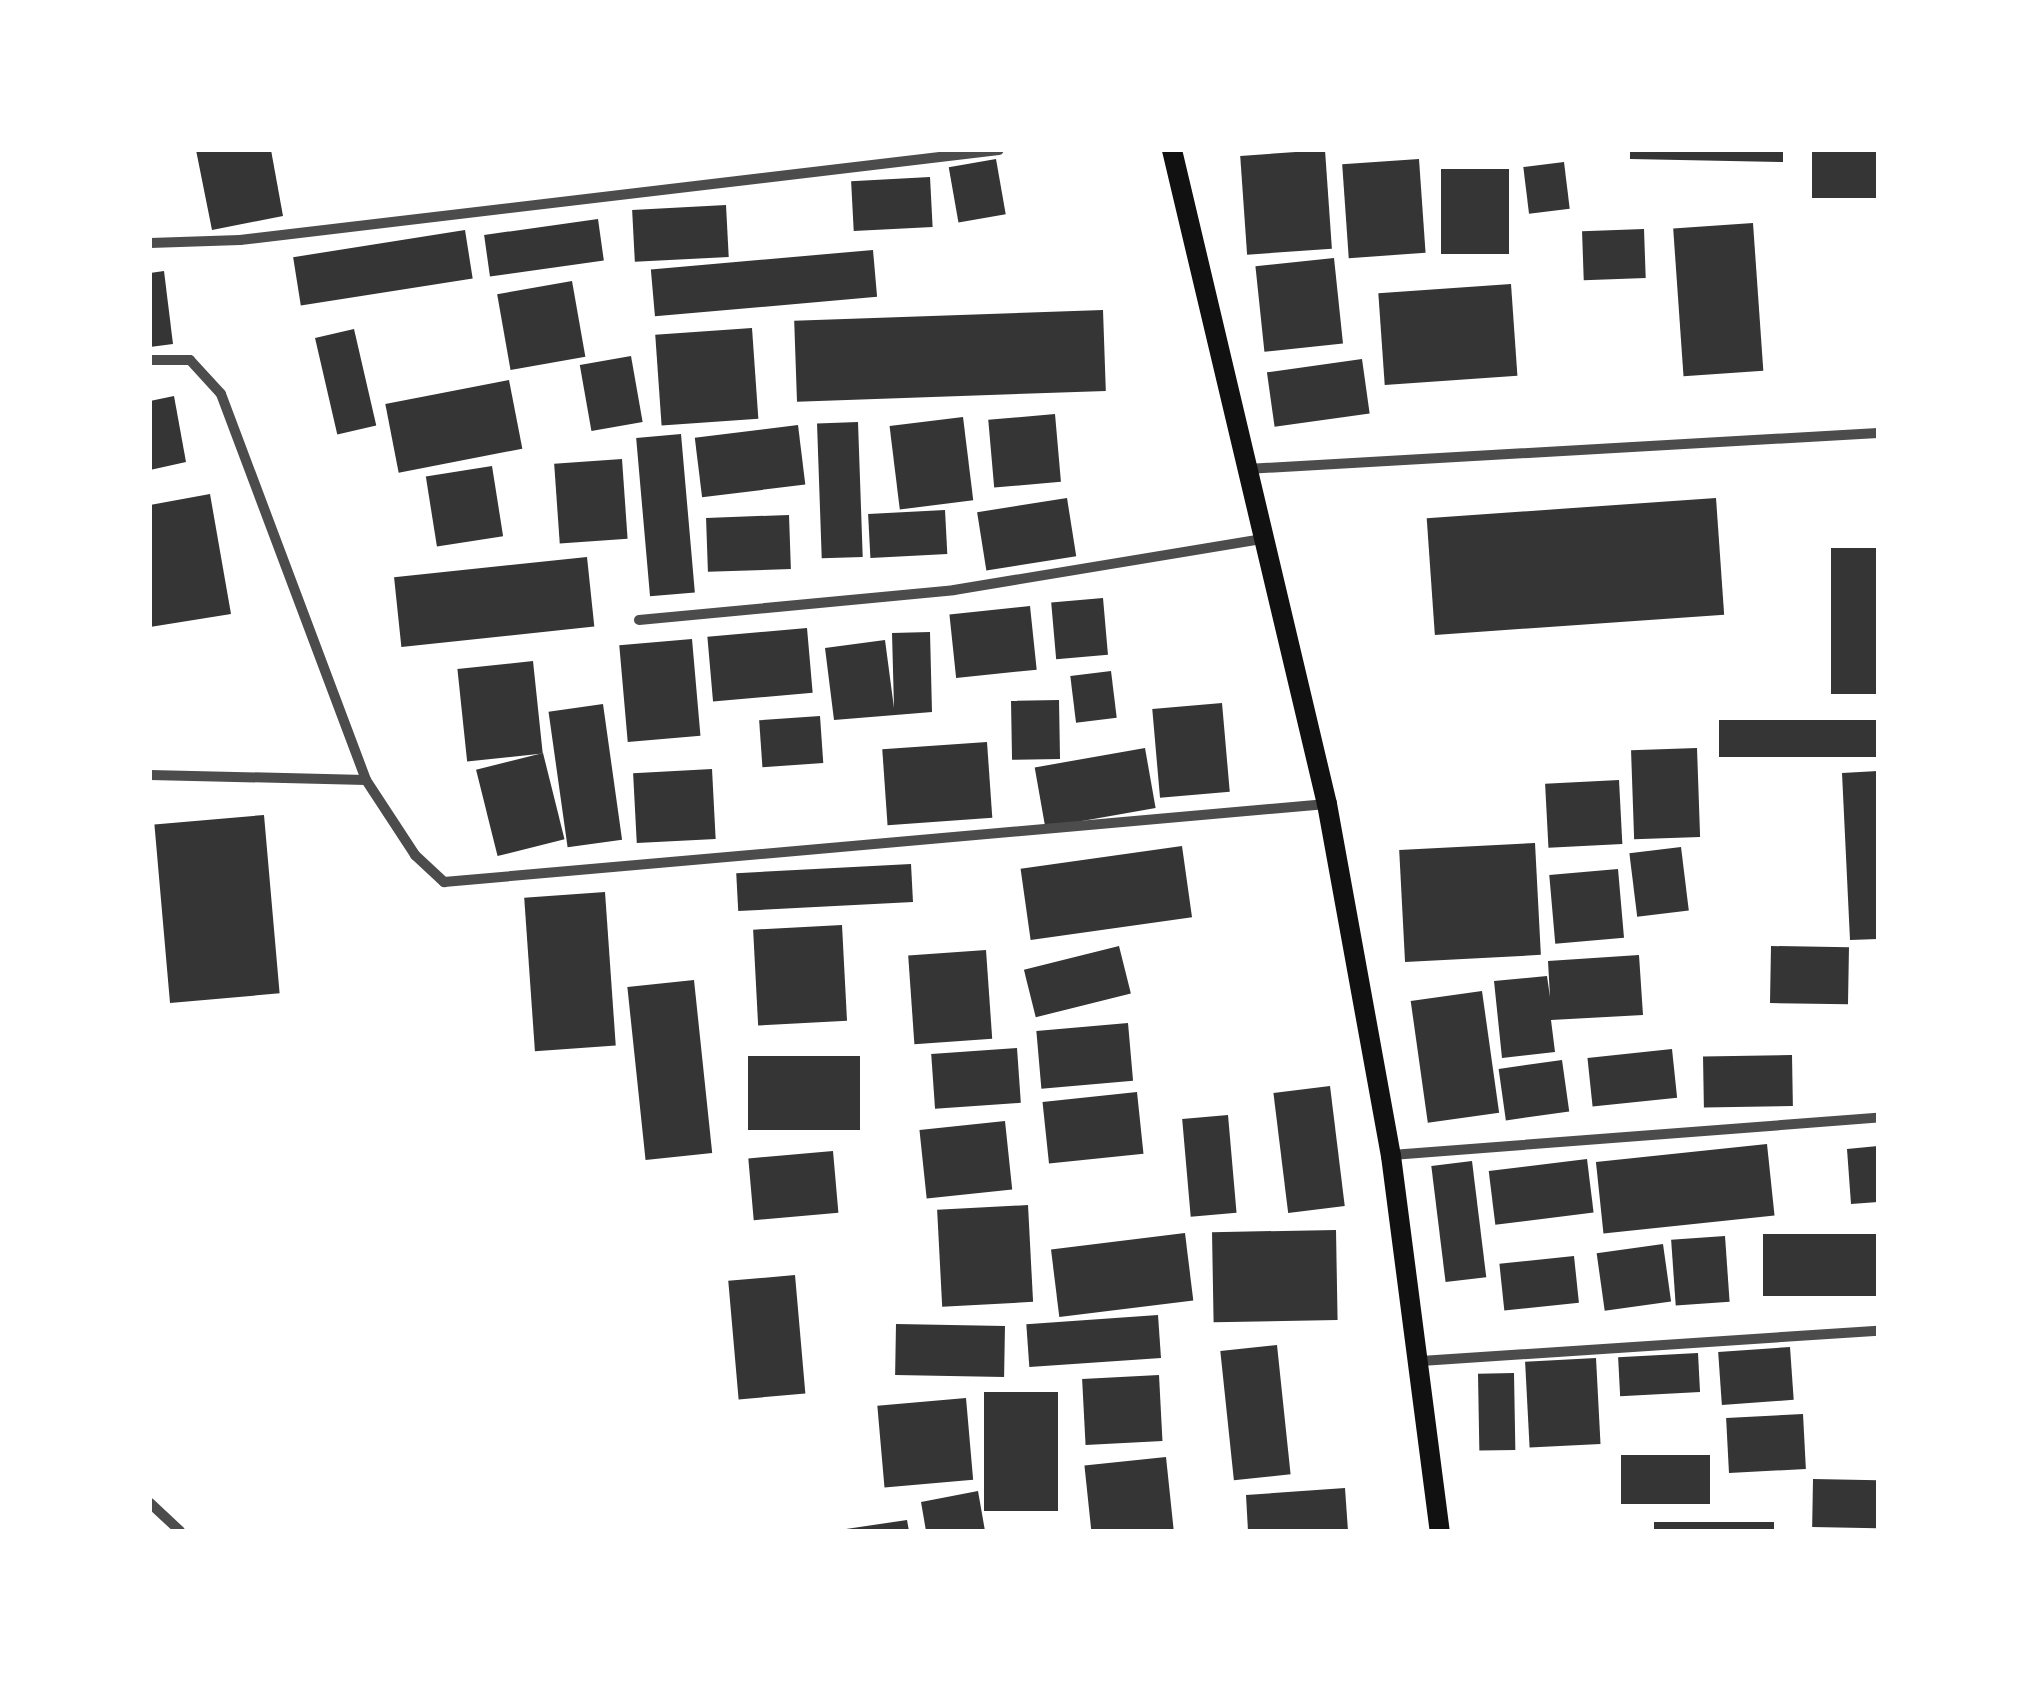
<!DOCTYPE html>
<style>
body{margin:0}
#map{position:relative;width:2028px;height:1681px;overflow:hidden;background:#fff;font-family:"Work Sans",sans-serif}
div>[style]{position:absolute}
.building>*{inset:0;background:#353535;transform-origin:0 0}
.minor>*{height:10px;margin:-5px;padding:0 5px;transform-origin:5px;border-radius:5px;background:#4c4c4c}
.secondary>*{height:20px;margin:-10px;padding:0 10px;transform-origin:10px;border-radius:10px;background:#111}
span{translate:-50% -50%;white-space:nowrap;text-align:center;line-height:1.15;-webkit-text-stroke:9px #fff;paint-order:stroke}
.frame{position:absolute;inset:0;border:152px solid #fff;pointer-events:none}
</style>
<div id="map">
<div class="building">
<div style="clip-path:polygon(196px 150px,271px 150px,283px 216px,212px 230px)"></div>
<div style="left:1325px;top:150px;width:99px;height:85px;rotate:86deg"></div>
<div style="clip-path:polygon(1630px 150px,1783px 150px,1783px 162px,1630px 159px)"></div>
<div style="left:1812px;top:150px;width:66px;height:48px"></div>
<div style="left:996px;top:159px;width:56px;height:48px;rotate:80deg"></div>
<div style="left:1419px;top:159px;width:94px;height:77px;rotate:86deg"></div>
<div style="left:1564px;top:162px;width:47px;height:41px;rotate:83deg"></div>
<div style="left:1441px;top:169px;width:68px;height:85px"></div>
<div style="left:930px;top:177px;width:50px;height:79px;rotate:87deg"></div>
<div style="left:726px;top:205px;width:52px;height:94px;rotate:87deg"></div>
<div style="left:598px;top:219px;width:42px;height:115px;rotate:82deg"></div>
<div style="left:1753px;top:223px;width:148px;height:80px;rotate:86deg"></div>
<div style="left:1644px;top:229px;width:49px;height:62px;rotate:88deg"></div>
<div style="left:465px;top:230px;width:49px;height:174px;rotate:81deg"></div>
<div style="left:873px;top:250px;width:47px;height:223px;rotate:85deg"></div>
<div style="left:1334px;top:258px;width:86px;height:79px;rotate:84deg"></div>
<div style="clip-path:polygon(164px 271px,173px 344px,150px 347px,150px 273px)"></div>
<div style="left:572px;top:281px;width:77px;height:76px;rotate:80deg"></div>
<div style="left:1511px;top:284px;width:92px;height:133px;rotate:86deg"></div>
<div style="left:1103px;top:310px;width:81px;height:309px;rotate:88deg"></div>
<div style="left:752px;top:328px;width:91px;height:97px;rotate:86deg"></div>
<div style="left:354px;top:329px;width:99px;height:40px;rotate:77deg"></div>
<div style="left:631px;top:356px;width:67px;height:52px;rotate:80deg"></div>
<div style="left:1362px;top:359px;width:55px;height:96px;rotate:82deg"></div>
<div style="left:509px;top:380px;width:70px;height:126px;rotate:79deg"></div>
<div style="clip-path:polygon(174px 396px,186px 462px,150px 470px,150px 401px)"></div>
<div style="left:1055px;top:414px;width:68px;height:67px;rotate:85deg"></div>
<div style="left:963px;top:417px;width:84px;height:74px;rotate:83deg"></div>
<div style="left:858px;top:422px;width:135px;height:41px;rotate:88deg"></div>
<div style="left:798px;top:425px;width:60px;height:104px;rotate:83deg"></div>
<div style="left:681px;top:434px;width:159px;height:45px;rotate:85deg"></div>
<div style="left:622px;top:459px;width:80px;height:68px;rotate:86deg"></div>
<div style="left:492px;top:466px;width:71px;height:67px;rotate:81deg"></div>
<div style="clip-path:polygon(210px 494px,231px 614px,150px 627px,150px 505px)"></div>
<div style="left:1067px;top:498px;width:59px;height:91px;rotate:81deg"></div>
<div style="left:1716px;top:498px;width:117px;height:290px;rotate:86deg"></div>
<div style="left:945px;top:510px;width:44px;height:77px;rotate:87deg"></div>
<div style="left:789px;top:515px;width:54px;height:83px;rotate:88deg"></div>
<div style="left:1878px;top:548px;width:146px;height:47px;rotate:90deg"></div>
<div style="left:587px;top:557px;width:70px;height:194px;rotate:84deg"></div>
<div style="left:1103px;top:598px;width:57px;height:52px;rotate:85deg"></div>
<div style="left:1030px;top:606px;width:64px;height:81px;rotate:84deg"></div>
<div style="left:807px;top:628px;width:65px;height:100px;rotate:85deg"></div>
<div style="clip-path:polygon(930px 632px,932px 712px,834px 720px,825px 648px,885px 640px,894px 708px,892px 633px)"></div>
<div style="left:692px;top:639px;width:97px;height:73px;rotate:85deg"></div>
<div style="left:533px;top:661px;width:93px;height:76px;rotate:84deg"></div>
<div style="left:1111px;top:671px;width:47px;height:41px;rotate:83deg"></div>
<div style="left:1059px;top:700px;width:59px;height:48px;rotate:89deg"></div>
<div style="left:1222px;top:703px;width:89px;height:70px;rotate:85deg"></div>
<div style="left:603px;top:704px;width:137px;height:55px;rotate:82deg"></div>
<div style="left:820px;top:716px;width:47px;height:61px;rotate:86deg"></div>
<div style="left:1878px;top:720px;width:37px;height:159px;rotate:90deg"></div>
<div style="left:987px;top:742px;width:76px;height:105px;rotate:86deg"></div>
<div style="left:1145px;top:748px;width:61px;height:112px;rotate:80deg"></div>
<div style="left:1697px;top:748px;width:89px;height:66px;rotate:88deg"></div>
<div style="left:543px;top:753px;width:89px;height:69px;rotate:76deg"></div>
<div style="left:712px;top:769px;width:70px;height:79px;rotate:87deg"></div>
<div style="clip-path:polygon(1878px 771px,1878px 939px,1850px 940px,1842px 773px)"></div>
<div style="left:1619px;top:780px;width:64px;height:74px;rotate:87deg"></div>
<div style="left:264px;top:815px;width:179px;height:110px;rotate:85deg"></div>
<div style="left:1535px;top:843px;width:112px;height:136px;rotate:87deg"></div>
<div style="left:1182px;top:846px;width:72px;height:163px;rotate:82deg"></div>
<div style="left:1681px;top:847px;width:64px;height:52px;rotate:83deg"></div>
<div style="left:911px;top:864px;width:38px;height:175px;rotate:87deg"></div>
<div style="left:1618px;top:869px;width:69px;height:69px;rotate:85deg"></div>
<div style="left:605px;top:892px;width:154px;height:81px;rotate:86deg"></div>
<div style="left:842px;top:925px;width:96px;height:89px;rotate:87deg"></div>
<div style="left:1119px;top:946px;width:49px;height:98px;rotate:76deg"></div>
<div style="left:1771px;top:946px;width:78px;height:57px;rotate:1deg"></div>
<div style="left:986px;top:950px;width:89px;height:78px;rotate:86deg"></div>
<div style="clip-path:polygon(1639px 955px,1643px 1015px,1551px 1020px,1555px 1052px,1502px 1058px,1494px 981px,1547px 976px,1550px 997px,1548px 961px)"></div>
<div style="left:694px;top:980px;width:174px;height:67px;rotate:84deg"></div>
<div style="left:1482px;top:991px;width:123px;height:72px;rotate:82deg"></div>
<div style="left:1128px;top:1023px;width:58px;height:92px;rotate:85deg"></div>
<div style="left:1017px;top:1048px;width:55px;height:86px;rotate:86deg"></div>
<div style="left:1672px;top:1049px;width:49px;height:85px;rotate:84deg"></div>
<div style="left:1792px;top:1055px;width:51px;height:89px;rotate:89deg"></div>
<div style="left:748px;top:1056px;width:112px;height:74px"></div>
<div style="left:1562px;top:1060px;width:52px;height:64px;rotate:82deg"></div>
<div style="left:1330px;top:1086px;width:121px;height:57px;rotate:83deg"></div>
<div style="left:1137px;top:1092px;width:62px;height:95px;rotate:84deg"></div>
<div style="left:1228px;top:1115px;width:98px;height:46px;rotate:85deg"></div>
<div style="left:1005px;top:1121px;width:69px;height:86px;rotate:84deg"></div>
<div style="left:1767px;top:1144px;width:72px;height:172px;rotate:84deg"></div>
<div style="clip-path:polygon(1878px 1146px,1878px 1202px,1851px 1204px,1847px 1149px)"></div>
<div style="left:833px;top:1151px;width:62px;height:85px;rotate:85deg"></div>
<div style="left:1587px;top:1159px;width:54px;height:99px;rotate:83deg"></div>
<div style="left:1472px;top:1161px;width:117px;height:41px;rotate:83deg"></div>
<div style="left:1028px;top:1205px;width:97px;height:91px;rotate:87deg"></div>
<div style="left:1336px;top:1230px;width:90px;height:124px;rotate:89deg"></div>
<div style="left:1185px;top:1233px;width:68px;height:135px;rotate:83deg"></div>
<div style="left:1878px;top:1234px;width:62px;height:115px;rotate:90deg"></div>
<div style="left:1725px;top:1236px;width:66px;height:54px;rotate:86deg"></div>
<div style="left:1663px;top:1244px;width:58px;height:67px;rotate:82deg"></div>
<div style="left:1574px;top:1256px;width:47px;height:75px;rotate:84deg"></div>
<div style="left:795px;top:1275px;width:119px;height:67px;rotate:85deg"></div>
<div style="left:1158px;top:1315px;width:43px;height:132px;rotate:86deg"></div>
<div style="left:896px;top:1324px;width:109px;height:51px;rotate:1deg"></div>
<div style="left:1277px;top:1345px;width:130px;height:57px;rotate:84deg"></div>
<div style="left:1790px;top:1347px;width:53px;height:72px;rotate:86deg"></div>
<div style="left:1698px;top:1353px;width:39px;height:80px;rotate:87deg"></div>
<div style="left:1596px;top:1358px;width:86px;height:71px;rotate:87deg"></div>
<div style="left:1514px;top:1373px;width:77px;height:36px;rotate:89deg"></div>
<div style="left:1159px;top:1375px;width:66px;height:77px;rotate:87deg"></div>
<div style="left:984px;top:1392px;width:74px;height:119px"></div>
<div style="left:966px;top:1398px;width:82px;height:89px;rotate:85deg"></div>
<div style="left:1803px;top:1414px;width:55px;height:77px;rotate:87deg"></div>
<div style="left:1621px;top:1455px;width:89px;height:49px"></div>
<div style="left:1166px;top:1457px;width:74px;height:82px;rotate:84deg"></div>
<div style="left:1813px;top:1479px;width:65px;height:48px;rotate:1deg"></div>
<div style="clip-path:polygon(1345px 1488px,1348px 1531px,1248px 1531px,1246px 1495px)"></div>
<div style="clip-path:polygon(978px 1491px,985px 1531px,926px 1531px,921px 1502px)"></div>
<div style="clip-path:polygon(907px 1520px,909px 1531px,846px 1531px,846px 1529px)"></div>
<div style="left:1654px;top:1522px;width:120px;height:9px"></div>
</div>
<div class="minor">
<div style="left:150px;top:243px;width:90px;rotate:-1.9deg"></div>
<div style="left:240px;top:240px;width:764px;rotate:-6.76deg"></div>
<div style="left:150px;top:360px;width:40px"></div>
<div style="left:190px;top:360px;width:46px;rotate:47.6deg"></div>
<div style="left:221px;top:394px;width:412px;rotate:69.4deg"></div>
<div style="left:366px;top:780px;width:90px;rotate:56.8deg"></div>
<div style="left:415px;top:855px;width:40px;rotate:43deg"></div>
<div style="left:444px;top:882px;width:886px;rotate:-5.05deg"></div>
<div style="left:1247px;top:469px;width:632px;rotate:-3.27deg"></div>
<div style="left:639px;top:620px;width:316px;rotate:-5.4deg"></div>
<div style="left:954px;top:590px;width:313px;rotate:-9.4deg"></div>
<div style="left:150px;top:775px;width:216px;rotate:1.3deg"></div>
<div style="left:1392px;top:1155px;width:487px;rotate:-4.4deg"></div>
<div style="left:1421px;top:1361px;width:458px;rotate:-3.8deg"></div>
<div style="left:150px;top:1503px;width:41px;rotate:43deg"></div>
</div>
<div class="secondary">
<div style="left:1172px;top:150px;width:672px;rotate:76.67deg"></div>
<div style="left:1327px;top:804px;width:358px;rotate:79.7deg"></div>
<div style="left:1391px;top:1156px;width:378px;rotate:82.6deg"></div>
</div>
<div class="frame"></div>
</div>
